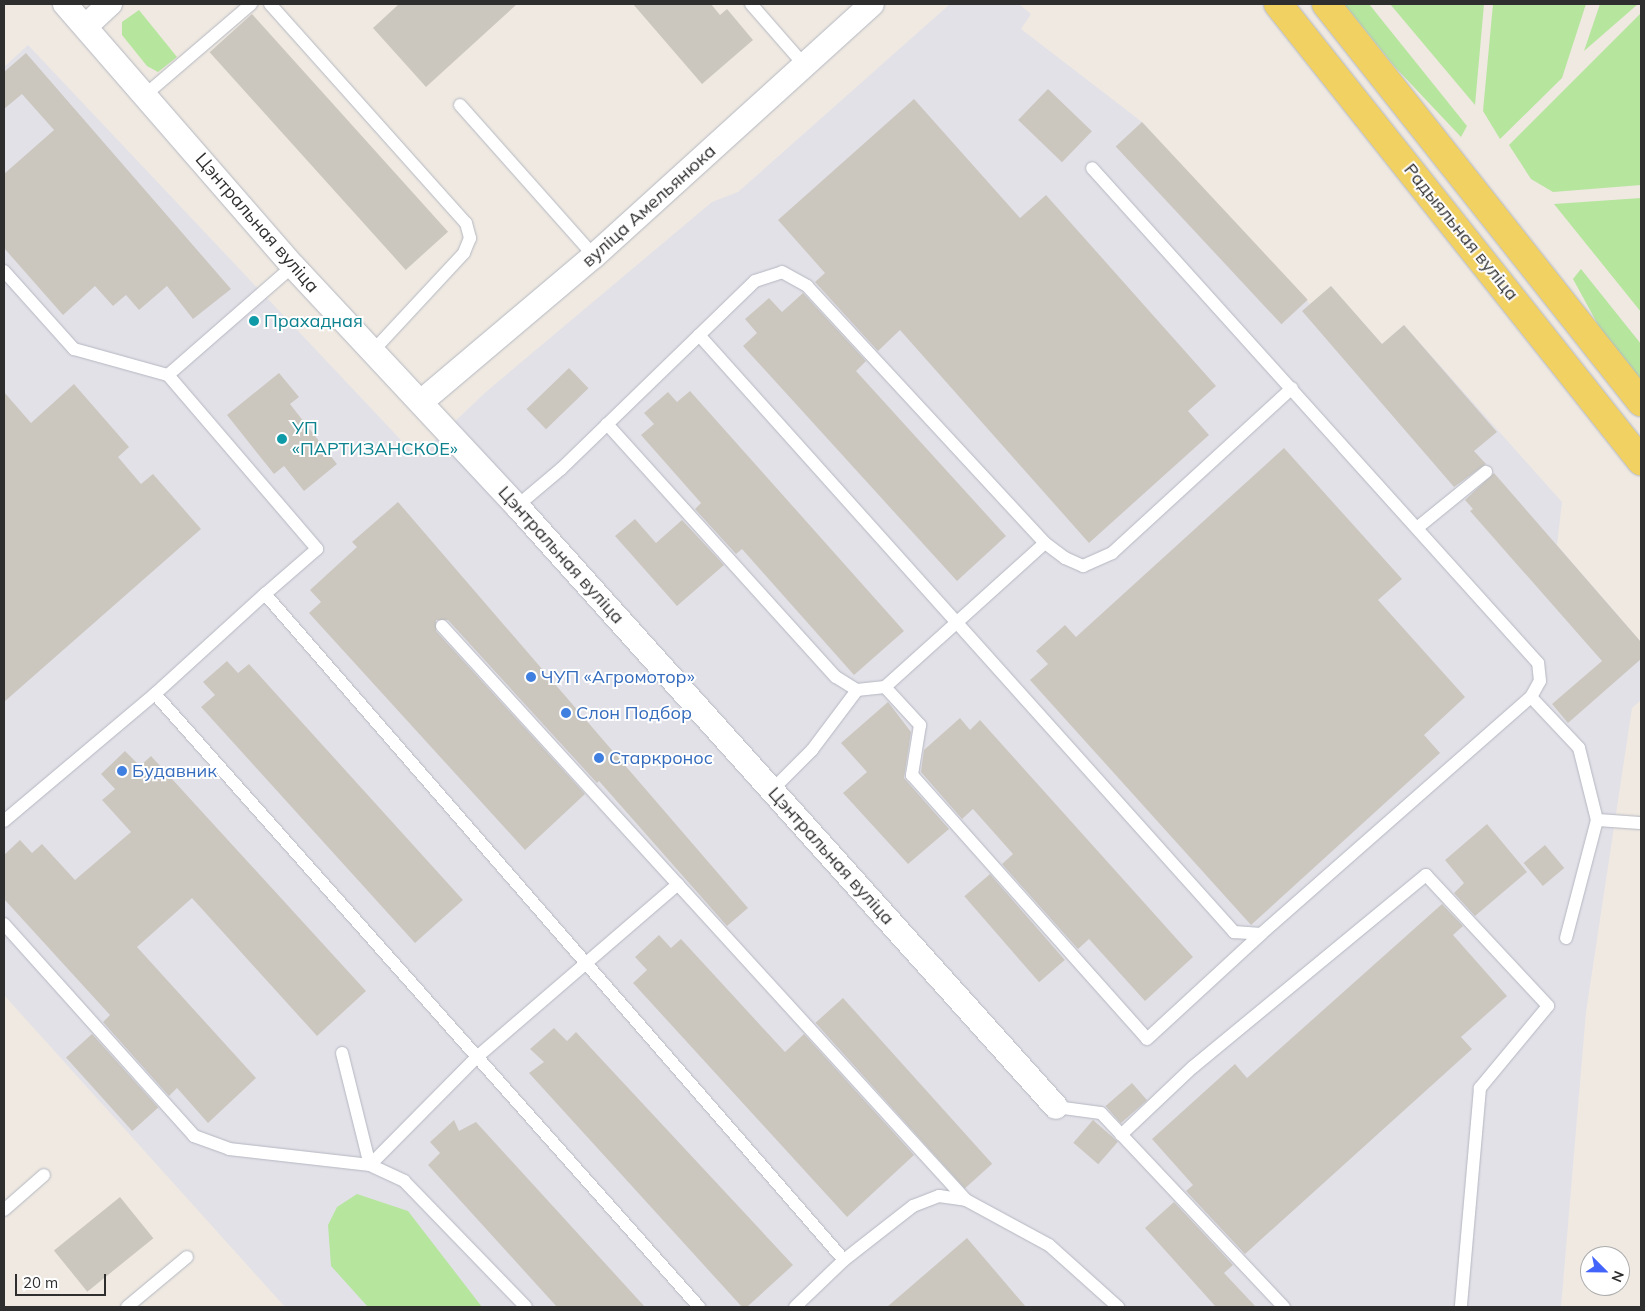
<!DOCTYPE html>
<meta charset="utf-8">
<style>
body{margin:0}
#map{position:relative;width:1645px;height:1311px;overflow:hidden;background:#efe9e1;font-family:Mulish,sans-serif}
div>[style]{position:absolute}
.industrial>*{inset:0;background:#e3e1e8}
.green>*{inset:0;background:#b6e59e}
.building>*{inset:0;background:#cbc7bf;transform-origin:0 0}
.roads{filter:drop-shadow(0 0 1px #b4b7c1) drop-shadow(0 0 1px #b4b7c1)}
.lane>*{height:12px;margin:-6px;padding:0 6px;transform-origin:6px;border-radius:6px;background:#fff}
.street>*{height:24px;margin:-12px;padding:0 12px;transform-origin:12px;border-radius:12px;background:#fff}
.primary>*{height:28px;margin:-14px;padding:0 14px;transform-origin:14px;border-radius:14px;background:#f2d163}
.dots>*{width:14px;height:14px;translate:-50% -50%;box-sizing:border-box;border:2px solid #fff;border-radius:50%}
span{translate:-50% -50%;white-space:nowrap;text-align:center;line-height:1.15;-webkit-text-stroke:4px #fff;paint-order:stroke}
.street-label{font-size:18px;color:#2e2e2e}
.culture-label{font-size:18px;color:#0d838f}
.left{translate:0 -50%;text-align:left}
.shop-label{font-size:18px;color:#366cbe}
.frame{position:absolute;inset:0;border:5px solid #2e2e2e;pointer-events:none}
.north{position:absolute;left:1580px;top:1246px;width:50px;height:50px;box-sizing:border-box;background:#fff;border:1px solid #ababab;border-radius:50%;rotate:113deg;font-size:14px;font-weight:700;line-height:20px;text-align:center;color:#2e2e2e}
.north::after{content:'';display:block;margin:auto;width:18px;height:22px;background:#4264fb;clip-path:polygon(50% 0,100% 100%,50% 72%,0 100%)}
.scale{position:absolute;left:15px;top:1274px;width:91px;height:22px;box-sizing:border-box;border:2px solid #2e2e2e;border-top:0;padding-left:6px;font-size:15px;line-height:18px;white-space:nowrap;color:#2e2e2e;-webkit-text-stroke:4px #fff;paint-order:stroke}
</style>
<div id="map">
<div class="industrial">
<div style="clip-path:polygon(950px 4px,1019px 4px,1031px 14px,1021px 29px,1142px 122px,1310px 304px,1331px 286px,1382px 344px,1404px 325px,1562px 502px,1557px 545px,1641px 642px,1641px 700px,1632px 708px,1586px 1012px,1561px 1307px,285px 1307px,4px 995px,4px 67px,28px 45px,417px 457px,487px 391px,712px 202px,738px 192px)"></div>
</div>
<div class="green">
<div style="clip-path:polygon(1344px 4px,1369px 4px,1467px 126px,1461px 137px,1395px 67px)"></div>
<div style="clip-path:polygon(1390px 4px,1484px 4px,1475px 105px)"></div>
<div style="clip-path:polygon(1493px 4px,1586px 4px,1562px 78px,1500px 139px,1483px 111px)"></div>
<div style="clip-path:polygon(1600px 4px,1638px 4px,1584px 51px)"></div>
<div style="clip-path:polygon(139px 10px,177px 57px,158px 72px,147px 66px,122px 35px,122px 22px)"></div>
<div style="clip-path:polygon(1641px 13px,1641px 185px,1553px 192px,1531px 179px,1509px 145px)"></div>
<div style="clip-path:polygon(1641px 198px,1641px 312px,1554px 204px)"></div>
<div style="clip-path:polygon(1581px 269px,1641px 344px,1641px 384px,1608px 343px,1573px 279px)"></div>
<div style="clip-path:polygon(357px 1194px,408px 1211px,482px 1307px,368px 1307px,331px 1266px,328px 1225px,337px 1207px)"></div>
</div>
<div class="building">
<div style="clip-path:polygon(399px 4px,517px 4px,426px 87px,373px 28px)"></div>
<div style="clip-path:polygon(633px 4px,711px 4px,720px 15px,727px 9px,753px 40px,702px 84px)"></div>
<div style="left:252px;top:14px;width:293px;height:57px;rotate:48deg"></div>
<div style="clip-path:polygon(26px 53px,231px 289px,193px 319px,167px 286px,139px 310px,126px 295px,113px 306px,95px 286px,63px 315px,4px 248px,4px 174px,54px 130px,22px 94px,4px 109px,4px 72px)"></div>
<div style="left:1048px;top:89px;width:61px;height:43px;rotate:44deg"></div>
<div style="clip-path:polygon(914px 99px,1020px 218px,1046px 195px,1216px 386px,1188px 411px,1209px 435px,1089px 543px,900px 330px,878px 351px,815px 282px,825px 273px,778px 220px)"></div>
<div style="left:1142px;top:122px;width:243px;height:36px;rotate:47deg"></div>
<div style="clip-path:polygon(1331px 286px,1382px 344px,1404px 325px,1497px 432px,1474px 451px,1486px 464px,1454px 487px,1302px 311px)"></div>
<div style="clip-path:polygon(803px 293px,866px 361px,856px 371px,1006px 536px,957px 581px,743px 346px,757px 333px,745px 319px,769px 298px,782px 312px)"></div>
<div style="left:569px;top:368px;width:28px;height:59px;rotate:46deg"></div>
<div style="clip-path:polygon(279px 373px,299px 397px,290px 404px,337px 464px,304px 491px,284px 466px,274px 474px,227px 415px)"></div>
<div style="clip-path:polygon(74px 384px,129px 447px,118px 457px,141px 484px,153px 474px,201px 529px,4px 702px,4px 392px,31px 423px)"></div>
<div style="clip-path:polygon(690px 391px,904px 631px,854px 675px,742px 549px,736px 554px,695px 509px,701px 503px,641px 435px,654px 424px,644px 413px,668px 392px,677px 402px)"></div>
<div style="clip-path:polygon(1284px 448px,1402px 579px,1378px 600px,1465px 697px,1424px 735px,1440px 753px,1251px 925px,1030px 680px,1048px 664px,1036px 651px,1065px 625px,1076px 637px)"></div>
<div style="clip-path:polygon(1494px 473px,1641px 642px,1641px 659px,1568px 723px,1552px 704px,1602px 661px,1470px 511px,1473px 509px,1465px 500px)"></div>
<div style="clip-path:polygon(398px 502px,748px 908px,727px 926px,599px 781px,597px 783px,448px 620px,436px 620px,436px 631px,585px 794px,525px 850px,309px 613px,321px 602px,310px 590px,357px 547px,352px 542px)"></div>
<div style="clip-path:polygon(635px 519px,656px 543px,682px 520px,724px 565px,677px 606px,615px 536px)"></div>
<div style="clip-path:polygon(227px 661px,238px 673px,249px 664px,463px 900px,415px 943px,201px 707px,215px 695px,203px 682px)"></div>
<div style="clip-path:polygon(888px 702px,911px 732px,904px 778px,949px 829px,908px 864px,843px 793px,867px 772px,841px 743px)"></div>
<div style="clip-path:polygon(960px 718px,970px 730px,980px 720px,1193px 957px,1145px 1001px,1089px 939px,1078px 949px,1002px 864px,1013px 854px,973px 809px,962px 819px,921px 772px,924px 750px)"></div>
<div style="clip-path:polygon(125px 751px,140px 766px,151px 756px,366px 991px,317px 1036px,192px 898px,137px 947px,256px 1078px,208px 1123px,177px 1088px,169px 1096px,103px 1022px,110px 1015px,4px 899px,4px 855px,20px 840px,32px 853px,42px 844px,75px 880px,131px 832px,102px 800px,115px 789px,101px 774px)"></div>
<div style="clip-path:polygon(1487px 824px,1527px 872px,1475px 916px,1454px 893px,1464px 883px,1445px 860px)"></div>
<div style="left:1545px;top:845px;width:30px;height:28px;rotate:50deg"></div>
<div style="left:990px;top:874px;width:114px;height:34px;rotate:49deg"></div>
<div style="clip-path:polygon(1442px 904px,1463px 926px,1453px 935px,1507px 996px,1461px 1037px,1472px 1049px,1245px 1254px,1186px 1191px,1193px 1185px,1152px 1139px,1235px 1064px,1247px 1078px)"></div>
<div style="clip-path:polygon(659px 935px,671px 948px,681px 939px,785px 1052px,804px 1034px,914px 1155px,847px 1217px,633px 983px,647px 970px,635px 957px)"></div>
<div style="left:843px;top:998px;width:223px;height:37px;rotate:48deg"></div>
<div style="clip-path:polygon(554px 1028px,567px 1041px,576px 1032px,793px 1265px,747px 1307px,742px 1307px,529px 1073px,544px 1062px,530px 1049px)"></div>
<div style="left:92px;top:1034px;width:99px;height:35px;rotate:48deg"></div>
<div style="left:1132px;top:1083px;width:23px;height:35px;rotate:49deg"></div>
<div style="clip-path:polygon(454px 1120px,459px 1131px,476px 1122px,645px 1307px,557px 1307px,428px 1165px,440px 1153px,430px 1142px)"></div>
<div style="left:1093px;top:1120px;width:33px;height:30px;rotate:41deg"></div>
<div style="left:120px;top:1197px;width:53px;height:85px;rotate:51deg"></div>
<div style="clip-path:polygon(1174px 1202px,1233px 1265px,1224px 1273px,1256px 1307px,1216px 1307px,1145px 1228px)"></div>
<div style="clip-path:polygon(967px 1238px,1026px 1307px,887px 1307px)"></div>
</div>
<div class="roads">
<div class="lane">
<div style="left:270px;top:4px;width:294px;rotate:48.2deg"></div>
<div style="left:466px;top:223px;width:16px;rotate:75deg"></div>
<div style="left:470px;top:238px;width:16px;rotate:112deg"></div>
<div style="left:464px;top:253px;width:134px;rotate:132.9deg"></div>
<div style="left:751px;top:4px;width:82px;rotate:48.9deg"></div>
<div style="left:145px;top:95px;width:140px;rotate:-40.6deg"></div>
<div style="left:460px;top:105px;width:202px;rotate:48.4deg"></div>
<div style="left:4px;top:271px;width:105px;rotate:48.1deg"></div>
<div style="left:74px;top:349px;width:98px;rotate:15.5deg"></div>
<div style="left:168px;top:375px;width:229px;rotate:49.4deg"></div>
<div style="left:317px;top:549px;width:69px;rotate:139.1deg"></div>
<div style="left:265px;top:594px;width:882px;rotate:49deg"></div>
<div style="left:699px;top:335px;width:802px;rotate:48.13deg"></div>
<div style="left:1234px;top:932px;width:27px;rotate:4deg"></div>
<div style="left:1261px;top:934px;width:359px;rotate:-41.3deg"></div>
<div style="left:1531px;top:697px;width:18px;rotate:-61deg"></div>
<div style="left:1540px;top:681px;width:18px;rotate:-96deg"></div>
<div style="left:1538px;top:663px;width:666px;rotate:-132.02deg"></div>
<div style="left:168px;top:375px;width:166px;rotate:-41.1deg"></div>
<div style="left:607px;top:424px;width:341px;rotate:47.9deg"></div>
<div style="left:836px;top:677px;width:25px;rotate:32deg"></div>
<div style="left:857px;top:690px;width:28px;rotate:-6deg"></div>
<div style="left:885px;top:687px;width:215px;rotate:-42deg"></div>
<div style="left:517px;top:506px;width:57px;rotate:-40.1deg"></div>
<div style="left:561px;top:469px;width:270px;rotate:-44.1deg"></div>
<div style="left:755px;top:281px;width:28px;rotate:-18deg"></div>
<div style="left:782px;top:272px;width:29px;rotate:29deg"></div>
<div style="left:807px;top:286px;width:350px;rotate:47.2deg"></div>
<div style="left:1045px;top:543px;width:25px;rotate:37deg"></div>
<div style="left:1065px;top:558px;width:20px;rotate:24deg"></div>
<div style="left:1083px;top:566px;width:32px;rotate:-24deg"></div>
<div style="left:1112px;top:553px;width:244px;rotate:-42.5deg"></div>
<div style="left:1417px;top:528px;width:89px;rotate:-39.1deg"></div>
<div style="left:442px;top:626px;width:777px;rotate:47.61deg"></div>
<div style="left:885px;top:687px;width:52px;rotate:47.4deg"></div>
<div style="left:920px;top:725px;width:51px;rotate:99.1deg"></div>
<div style="left:912px;top:775px;width:353px;rotate:48.3deg"></div>
<div style="left:1147px;top:1039px;width:155px;rotate:-42.6deg"></div>
<div style="left:155px;top:694px;width:820px;rotate:48.41deg"></div>
<div style="left:1531px;top:697px;width:70px;rotate:46.7deg"></div>
<div style="left:1579px;top:748px;width:74px;rotate:76deg"></div>
<div style="left:1597px;top:820px;width:122px;rotate:104.7deg"></div>
<div style="left:772px;top:790px;width:57px;rotate:-45deg"></div>
<div style="left:812px;top:750px;width:75px;rotate:-53.1deg"></div>
<div style="left:1597px;top:820px;width:44px;rotate:3.9deg"></div>
<div style="left:4px;top:821px;width:197px;rotate:-40.1deg"></div>
<div style="left:155px;top:694px;width:149px;rotate:-42.3deg"></div>
<div style="left:4px;top:924px;width:285px;rotate:48.1deg"></div>
<div style="left:194px;top:1136px;width:37px;rotate:20deg"></div>
<div style="left:229px;top:1149px;width:142px;rotate:6.5deg"></div>
<div style="left:370px;top:1165px;width:38px;rotate:25deg"></div>
<div style="left:404px;top:1181px;width:175px;rotate:45.9deg"></div>
<div style="left:342px;top:1053px;width:115px;rotate:76deg"></div>
<div style="left:1056px;top:1107px;width:45px;rotate:7.6deg"></div>
<div style="left:1101px;top:1113px;width:267px;rotate:46.7deg"></div>
<div style="left:1121px;top:1135px;width:99px;rotate:-43.4deg"></div>
<div style="left:1193px;top:1067px;width:302px;rotate:-39.5deg"></div>
<div style="left:1426px;top:875px;width:179px;rotate:47deg"></div>
<div style="left:1548px;top:1006px;width:107px;rotate:129.7deg"></div>
<div style="left:1480px;top:1088px;width:220px;rotate:95deg"></div>
<div style="left:370px;top:1165px;width:152px;rotate:-45.3deg"></div>
<div style="left:477px;top:1057px;width:265px;rotate:-40.7deg"></div>
<div style="left:4px;top:1210px;width:53px;rotate:-41.2deg"></div>
<div style="left:127px;top:1307px;width:78px;rotate:-39.8deg"></div>
<div style="left:795px;top:1307px;width:68px;rotate:-43.8deg"></div>
<div style="left:844px;top:1260px;width:88px;rotate:-38deg"></div>
<div style="left:913px;top:1206px;width:28px;rotate:-21deg"></div>
<div style="left:939px;top:1196px;width:27px;rotate:8deg"></div>
<div style="left:966px;top:1200px;width:94px;rotate:28.5deg"></div>
<div style="left:1049px;top:1245px;width:93px;rotate:41.9deg"></div>
</div>
<div class="street">
<div style="left:65px;top:4px;width:347px;rotate:49deg"></div>
<div style="left:293px;top:266px;width:328px;rotate:47deg"></div>
<div style="left:517px;top:506px;width:807px;rotate:48.11deg"></div>
<div style="left:86px;top:26px;width:33px;rotate:-43deg"></div>
<div style="left:421px;top:402px;width:226px;rotate:-40.2deg"></div>
<div style="left:594px;top:256px;width:375px;rotate:-42.2deg"></div>
</div>
<div class="primary">
<div style="left:1278px;top:4px;width:584px;rotate:51.54deg"></div>
<div style="left:1326px;top:4px;width:508px;rotate:51.64deg"></div>
</div>
</div>
<div class="dots">
<div style="left:254px;top:321px;background:#0f9aa8"></div>
<div style="left:282px;top:439px;background:#0f9aa8"></div>
<div style="left:531px;top:677px;background:#3f7fe0"></div>
<div style="left:566px;top:713px;background:#3f7fe0"></div>
<div style="left:599px;top:758px;background:#3f7fe0"></div>
<div style="left:122px;top:771px;background:#3f7fe0"></div>
</div>
<div class="street-label">
<span style="left:649px;top:206px;rotate:-42deg">вуліца Амельянюка</span>
<span style="left:257px;top:223px;rotate:49deg">Цэнтральная вуліца</span>
<span style="left:1461px;top:232px;rotate:51deg">Радыяльная вуліца</span>
<span style="left:561px;top:555px;rotate:48deg">Цэнтральная вуліца</span>
<span style="left:831px;top:856px;rotate:48deg">Цэнтральная вуліца</span>
</div>
<div class="culture-label">
<span class="left" style="left:264px;top:321px">Прахадная</span>
<span class="left" style="left:292px;top:439px">УП<br>«ПАРТИЗАНСКОЕ»</span>
</div>
<div class="shop-label">
<span class="left" style="left:541px;top:677px">ЧУП «Агромотор»</span>
<span class="left" style="left:576px;top:713px">Слон Подбор</span>
<span class="left" style="left:609px;top:758px">Старкронос</span>
<span class="left" style="left:132px;top:771px">Будавник</span>
</div>
<div class="frame"></div>
<div class="north">N</div>
<div class="scale">20 m</div>
</div>
